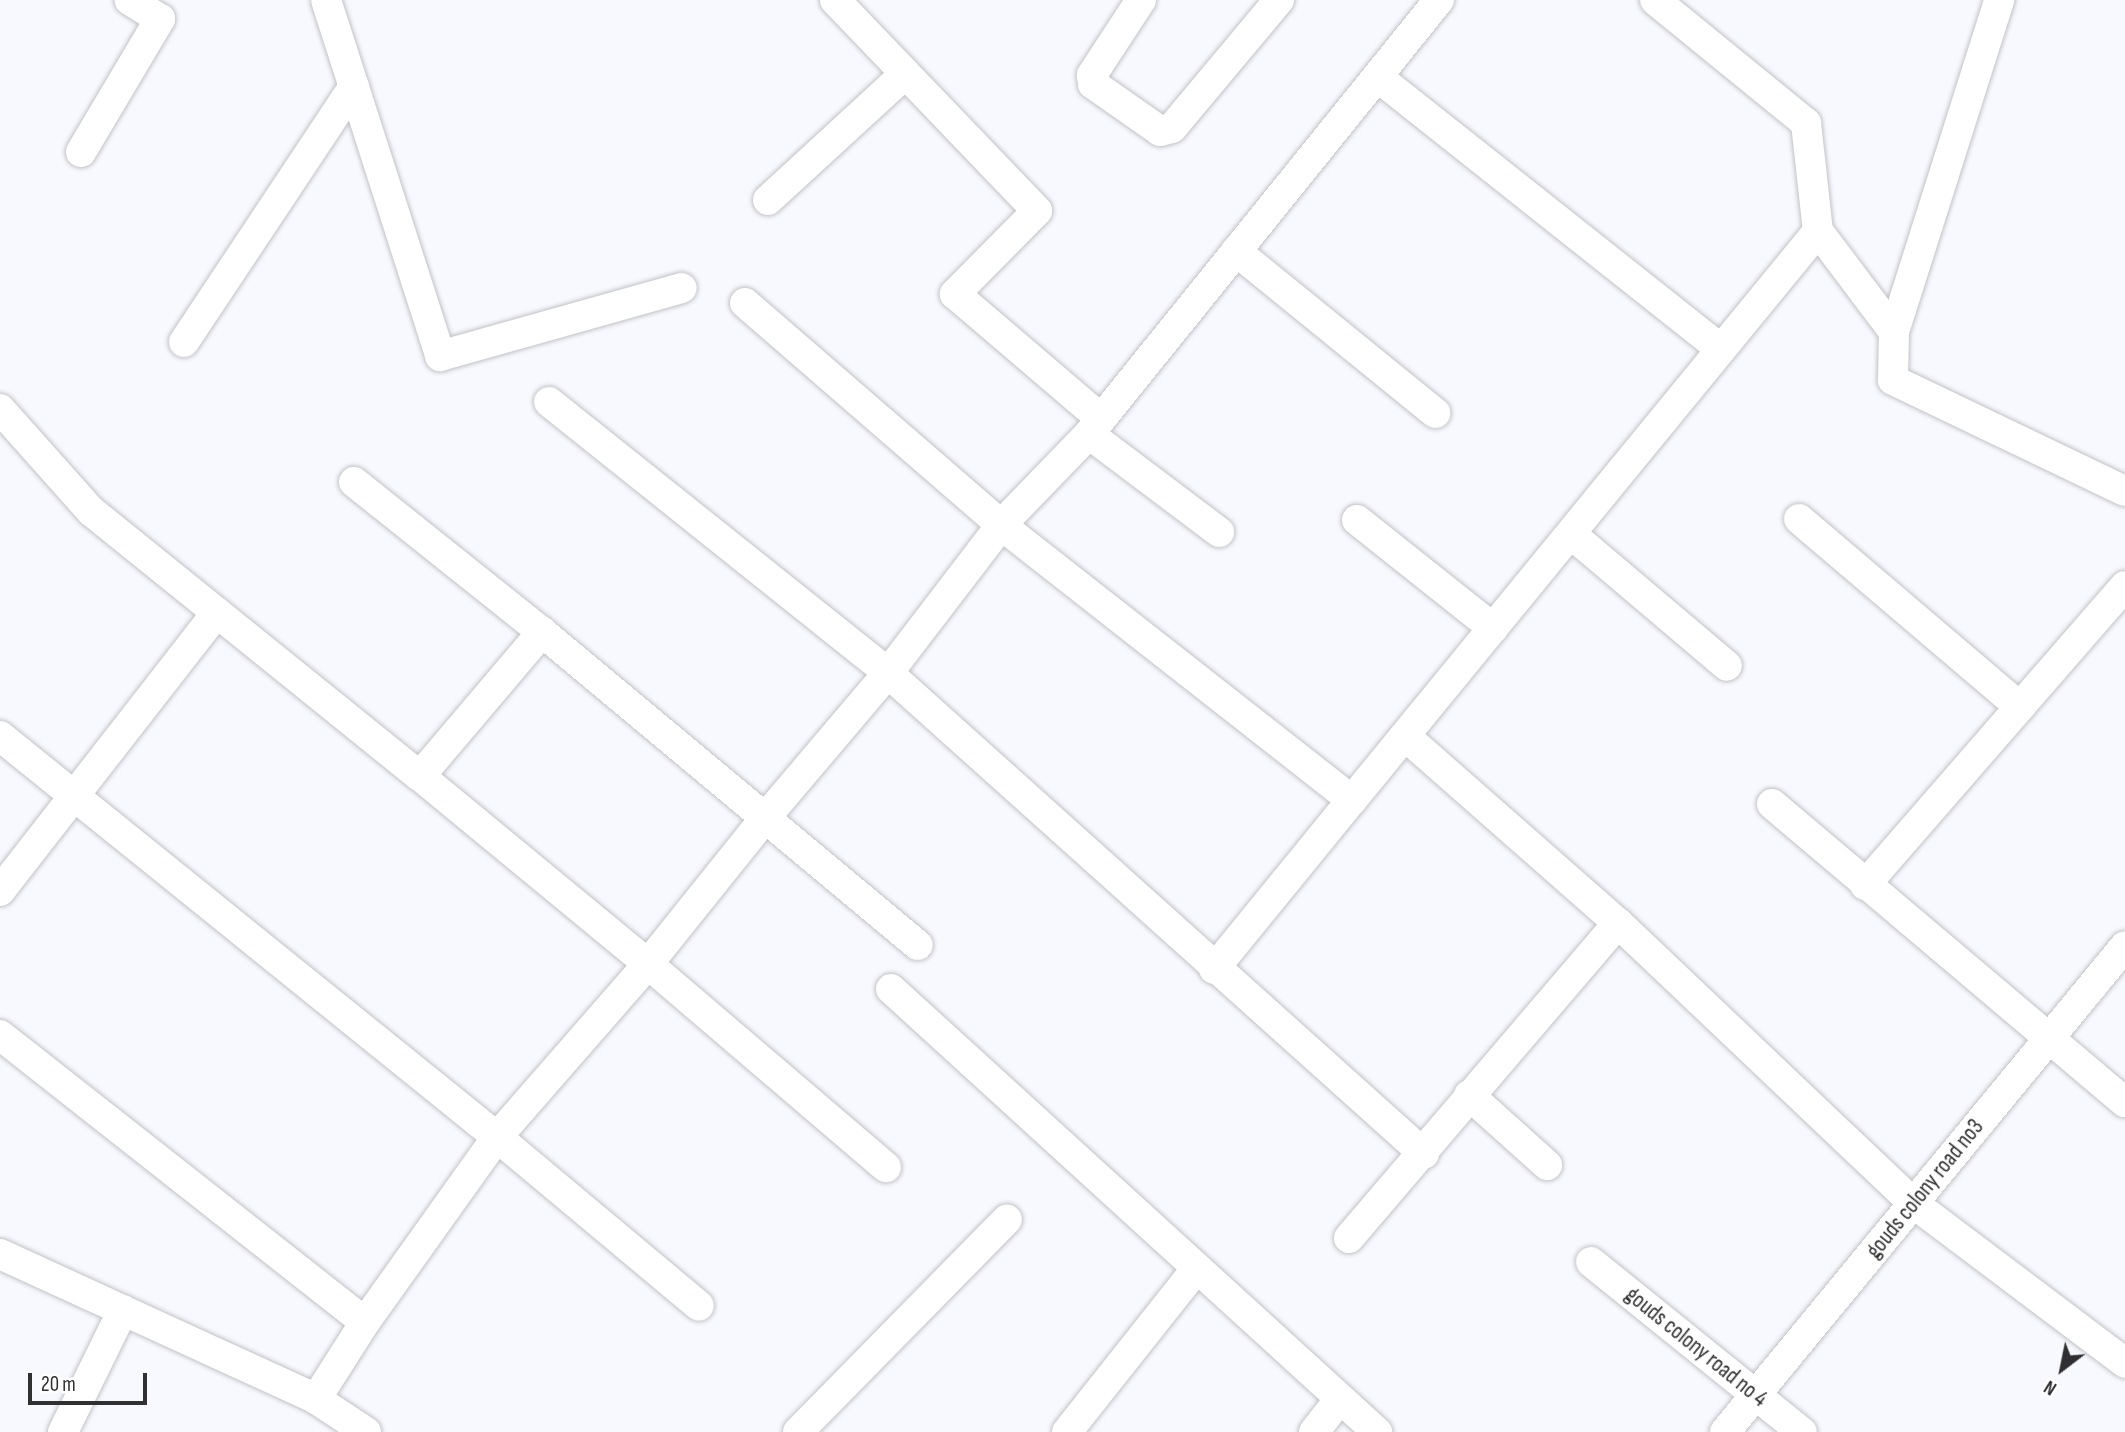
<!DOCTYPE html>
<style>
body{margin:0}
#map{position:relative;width:2125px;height:1432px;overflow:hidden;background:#f8f9fe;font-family:"Sofia Sans Condensed",sans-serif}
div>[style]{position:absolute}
.roads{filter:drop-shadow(0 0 2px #c1c2c7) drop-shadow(0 0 2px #c1c2c7)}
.minor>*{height:30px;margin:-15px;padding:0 15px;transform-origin:15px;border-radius:15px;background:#fff}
span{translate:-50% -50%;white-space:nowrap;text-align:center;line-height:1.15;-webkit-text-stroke:5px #fff;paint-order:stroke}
.street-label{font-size:23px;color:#303032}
.north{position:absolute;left:2027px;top:1334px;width:70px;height:70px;-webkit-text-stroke:5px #fff;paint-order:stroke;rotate:212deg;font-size:19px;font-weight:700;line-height:28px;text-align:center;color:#303032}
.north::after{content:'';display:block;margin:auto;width:24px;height:32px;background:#303032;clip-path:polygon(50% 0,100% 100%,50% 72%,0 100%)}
.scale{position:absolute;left:28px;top:1373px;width:119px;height:32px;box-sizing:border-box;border:4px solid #303032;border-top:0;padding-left:9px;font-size:21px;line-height:24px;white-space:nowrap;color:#303032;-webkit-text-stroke:5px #fff;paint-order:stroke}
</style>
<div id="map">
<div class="roads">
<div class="minor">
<div style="left:326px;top:0;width:374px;rotate:72.2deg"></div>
<div style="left:440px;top:356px;width:251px;rotate:-15.7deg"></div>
<div style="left:835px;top:0;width:292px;rotate:46.2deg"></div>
<div style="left:1037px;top:211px;width:117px;rotate:134.7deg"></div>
<div style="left:955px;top:294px;width:189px;rotate:40.5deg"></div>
<div style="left:1141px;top:0;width:90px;rotate:123.2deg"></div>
<div style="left:1092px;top:75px;width:9px;rotate:84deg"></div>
<div style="left:1093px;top:84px;width:82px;rotate:35deg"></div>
<div style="left:1160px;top:131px;width:12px;rotate:-14deg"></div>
<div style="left:1172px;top:128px;width:167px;rotate:-50.1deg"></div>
<div style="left:1655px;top:0;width:195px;rotate:39.2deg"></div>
<div style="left:1806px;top:123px;width:109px;rotate:83.7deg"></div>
<div style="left:1818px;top:231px;width:126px;rotate:53deg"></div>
<div style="left:1894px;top:332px;width:48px;rotate:91.2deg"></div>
<div style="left:1893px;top:380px;width:257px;rotate:25.6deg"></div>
<div style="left:1379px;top:78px;width:436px;rotate:38.4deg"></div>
<div style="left:81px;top:152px;width:155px;rotate:-59.3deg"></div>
<div style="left:160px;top:19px;width:36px;rotate:-148deg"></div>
<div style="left:768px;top:200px;width:186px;rotate:-42.6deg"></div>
<div style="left:1236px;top:251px;width:257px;rotate:39.1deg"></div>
<div style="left:745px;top:303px;width:339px;rotate:40.9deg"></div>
<div style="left:1001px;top:525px;width:446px;rotate:38.1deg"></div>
<div style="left:1352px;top:800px;width:735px;rotate:-50.68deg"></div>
<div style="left:1894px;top:332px;width:348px;rotate:-72.4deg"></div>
<div style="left:184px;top:342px;width:307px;rotate:-56.4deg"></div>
<div style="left:549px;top:402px;width:434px;rotate:38.6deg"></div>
<div style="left:888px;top:673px;width:720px;rotate:41.9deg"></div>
<div style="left:0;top:409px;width:137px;rotate:48.3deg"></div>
<div style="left:91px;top:511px;width:422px;rotate:38.9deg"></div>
<div style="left:420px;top:776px;width:296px;rotate:39.5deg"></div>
<div style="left:648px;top:964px;width:313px;rotate:40.5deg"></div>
<div style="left:1089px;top:434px;width:163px;rotate:37deg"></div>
<div style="left:354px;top:482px;width:241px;rotate:38.6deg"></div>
<div style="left:542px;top:632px;width:489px;rotate:39.8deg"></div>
<div style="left:1799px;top:519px;width:290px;rotate:40.4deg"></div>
<div style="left:1357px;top:520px;width:174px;rotate:38.5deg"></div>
<div style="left:1571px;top:534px;width:204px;rotate:40.2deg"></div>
<div style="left:0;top:736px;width:639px;rotate:38.9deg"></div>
<div style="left:497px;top:1137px;width:263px;rotate:39.9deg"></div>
<div style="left:1405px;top:736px;width:283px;rotate:41.3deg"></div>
<div style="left:1618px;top:923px;width:407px;rotate:43.5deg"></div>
<div style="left:1913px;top:1203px;width:266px;rotate:37deg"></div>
<div style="left:420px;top:776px;width:189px;rotate:-49.7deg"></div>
<div style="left:1772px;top:804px;width:462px;rotate:40.2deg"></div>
<div style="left:1865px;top:885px;width:396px;rotate:-49deg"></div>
<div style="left:0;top:891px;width:353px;rotate:-52.1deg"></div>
<div style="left:1214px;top:969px;width:218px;rotate:-50.8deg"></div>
<div style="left:891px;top:989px;width:658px;rotate:42.35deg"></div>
<div style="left:0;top:1035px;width:464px;rotate:38.2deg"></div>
<div style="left:1469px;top:1095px;width:105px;rotate:41.9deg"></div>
<div style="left:1349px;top:1238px;width:414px;rotate:-49.5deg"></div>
<div style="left:0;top:1254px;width:348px;rotate:24.6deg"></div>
<div style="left:316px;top:1399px;width:60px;rotate:33.4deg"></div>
<div style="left:1591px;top:1262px;width:271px;rotate:38.9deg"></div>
<div style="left:316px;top:1399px;width:91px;rotate:-57.5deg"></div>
<div style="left:365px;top:1322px;width:227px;rotate:-54.5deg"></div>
<div style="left:497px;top:1137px;width:230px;rotate:-48.9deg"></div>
<div style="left:648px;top:964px;width:187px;rotate:-51.3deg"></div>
<div style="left:765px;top:818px;width:190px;rotate:-49.7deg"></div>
<div style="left:888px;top:673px;width:186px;rotate:-52.6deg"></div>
<div style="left:1001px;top:525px;width:127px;rotate:-46deg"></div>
<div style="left:1089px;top:434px;width:558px;rotate:-51.12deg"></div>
<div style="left:63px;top:1432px;width:136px;rotate:-63.8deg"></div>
<div style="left:798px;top:1432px;width:298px;rotate:-45.5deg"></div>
<div style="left:1067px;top:1432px;width:208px;rotate:-51.6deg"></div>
<div style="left:1314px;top:1432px;width:41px;rotate:-52deg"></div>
<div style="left:1725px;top:1432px;width:629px;rotate:-50.54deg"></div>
</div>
</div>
<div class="street-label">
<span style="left:1925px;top:1189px;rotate:-51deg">gouds colony road no3</span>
<span style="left:1696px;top:1347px;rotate:39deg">gouds colony road no 4</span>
</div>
<div class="north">N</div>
<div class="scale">20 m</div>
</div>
